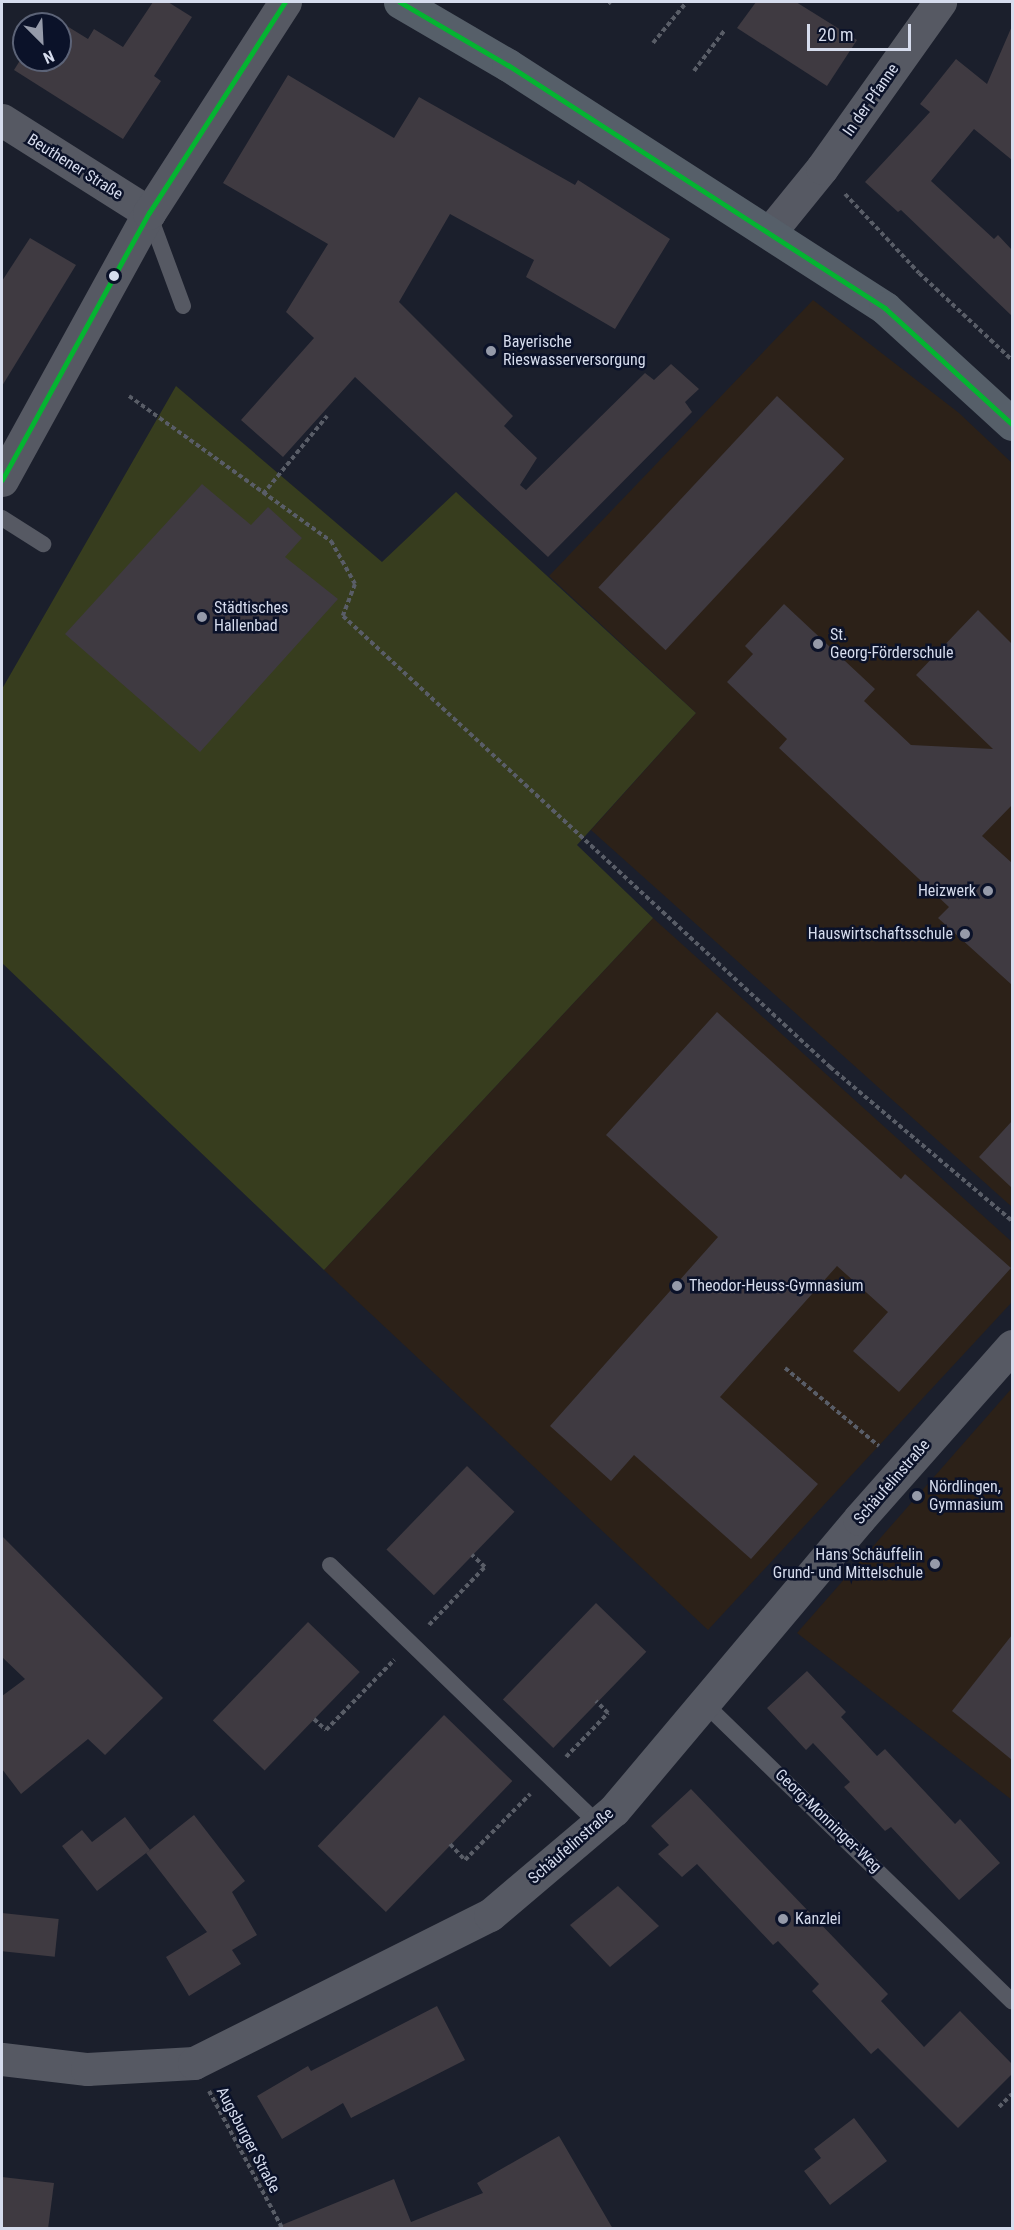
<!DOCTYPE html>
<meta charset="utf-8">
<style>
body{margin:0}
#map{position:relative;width:1014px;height:2230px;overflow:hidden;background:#1b1f2c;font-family:"Roboto Condensed",sans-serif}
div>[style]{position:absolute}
.education>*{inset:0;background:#2c2118}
.green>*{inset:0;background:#373d1e}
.building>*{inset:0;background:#3f3a41;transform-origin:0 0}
.path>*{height:4px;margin-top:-2px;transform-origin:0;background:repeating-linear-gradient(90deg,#595d67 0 4.5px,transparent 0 7.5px)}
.lane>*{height:16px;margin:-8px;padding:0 8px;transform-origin:8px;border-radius:8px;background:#565963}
.street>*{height:33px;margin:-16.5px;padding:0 16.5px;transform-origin:16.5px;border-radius:16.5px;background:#565963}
.secondary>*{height:33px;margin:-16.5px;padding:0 16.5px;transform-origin:16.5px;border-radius:16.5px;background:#565f69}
.bus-1>*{height:4.5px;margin:-2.25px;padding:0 2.25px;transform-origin:2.25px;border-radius:2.25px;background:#04b431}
.dots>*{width:16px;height:16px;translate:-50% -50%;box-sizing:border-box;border:3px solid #0b1229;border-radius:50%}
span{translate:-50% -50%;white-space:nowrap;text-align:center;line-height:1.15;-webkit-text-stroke:5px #0b1229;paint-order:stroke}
.street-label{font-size:16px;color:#d6dced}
.poi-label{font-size:16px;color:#d6dced}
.left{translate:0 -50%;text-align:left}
.right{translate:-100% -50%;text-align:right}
.frame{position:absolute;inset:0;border:3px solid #d6dced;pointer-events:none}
.north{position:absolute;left:12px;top:12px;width:60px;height:60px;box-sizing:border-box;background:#0b1229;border:2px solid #5c6377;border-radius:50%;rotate:156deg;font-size:16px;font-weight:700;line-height:24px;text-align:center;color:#d6dced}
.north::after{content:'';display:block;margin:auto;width:21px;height:27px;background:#959aa9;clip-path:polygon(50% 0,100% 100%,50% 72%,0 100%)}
.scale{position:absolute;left:807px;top:24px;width:104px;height:27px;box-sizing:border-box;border:3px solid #d6dced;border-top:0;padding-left:8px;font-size:18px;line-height:21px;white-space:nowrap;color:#d6dced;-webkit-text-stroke:4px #0b1229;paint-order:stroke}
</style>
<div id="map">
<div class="education">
<div style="clip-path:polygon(813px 300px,959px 413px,1012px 463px,1012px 1207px,591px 830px,696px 713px,549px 576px)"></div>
<div style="clip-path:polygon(653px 918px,1012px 1242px,1012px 1302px,708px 1630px,324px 1270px)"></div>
<div style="clip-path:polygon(1012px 1388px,1012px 1800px,797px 1633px)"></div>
</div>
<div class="green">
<div style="clip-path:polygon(176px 386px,382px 562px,456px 492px,696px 713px,577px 845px,653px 918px,324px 1270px,2px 963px,2px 689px)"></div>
</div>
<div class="building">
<div style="clip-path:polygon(153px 2px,168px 2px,192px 17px,154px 76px,161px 81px,123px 139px,14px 70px,24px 54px,24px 60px,60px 60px,60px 24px,43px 24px,49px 15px,88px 39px,94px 29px,123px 47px)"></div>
<div style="clip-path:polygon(756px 2px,796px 2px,857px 40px,827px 86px,737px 28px)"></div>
<div style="clip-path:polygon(1012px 26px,1012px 160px,974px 129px,931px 181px,994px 239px,998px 235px,1012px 250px,1012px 316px,901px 210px,898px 212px,865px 182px,930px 112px,920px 104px,956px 59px,987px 84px)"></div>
<div style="clip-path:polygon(288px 75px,394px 138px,419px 97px,575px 185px,578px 180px,670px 239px,615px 329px,526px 277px,534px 260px,450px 214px,399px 302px,513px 416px,504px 426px,537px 458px,520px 485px,526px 490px,645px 373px,654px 380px,671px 364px,699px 389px,685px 402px,692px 412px,548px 557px,355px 377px,283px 457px,241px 420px,314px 338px,286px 312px,328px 244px,223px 183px)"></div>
<div style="clip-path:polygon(30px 238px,76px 265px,2px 386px,2px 281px)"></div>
<div style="left:777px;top:396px;width:92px;height:262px;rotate:43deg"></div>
<div style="clip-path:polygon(202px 484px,251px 525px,268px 507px,302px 538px,285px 557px,338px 599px,200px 752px,65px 634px)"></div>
<div style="clip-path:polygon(784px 604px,875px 689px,864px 701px,911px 745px,993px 749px,916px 675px,978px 610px,1012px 644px,1012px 805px,982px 836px,1012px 863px,1012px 985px,938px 918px,949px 907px,779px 748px,787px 739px,727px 682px,753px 654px,745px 646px)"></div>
<div style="clip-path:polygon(717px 1012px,901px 1179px,905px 1174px,1011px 1268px,899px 1392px,853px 1351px,888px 1312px,837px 1266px,720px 1397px,818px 1484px,751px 1559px,634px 1455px,611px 1481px,550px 1426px,718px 1237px,606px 1135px)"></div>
<div style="clip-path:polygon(1012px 1121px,1012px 1188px,979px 1157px)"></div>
<div style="left:467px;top:1466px;width:66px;height:116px;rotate:44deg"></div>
<div style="clip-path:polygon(2px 1536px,163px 1698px,105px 1755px,88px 1739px,21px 1794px,2px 1769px,2px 1696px,25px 1679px,2px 1657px)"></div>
<div style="left:596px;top:1603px;width:70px;height:134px;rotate:44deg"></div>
<div style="left:308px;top:1622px;width:72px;height:137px;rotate:44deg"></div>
<div style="clip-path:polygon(1012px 1635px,1012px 1760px,952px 1711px)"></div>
<div style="clip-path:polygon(807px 1671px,846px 1712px,841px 1717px,877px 1756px,885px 1749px,955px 1824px,960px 1819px,1000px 1863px,959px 1900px,891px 1827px,885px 1831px,844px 1787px,850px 1782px,813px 1743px,806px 1750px,767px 1708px)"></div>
<div style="left:444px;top:1715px;width:95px;height:182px;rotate:44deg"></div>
<div style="clip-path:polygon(691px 1789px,888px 1994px,881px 2001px,924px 2047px,960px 2011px,1012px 2064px,1012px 2074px,958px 2128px,878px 2048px,871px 2054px,812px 1991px,819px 1984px,778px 1941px,773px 1945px,697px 1864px,682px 1877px,658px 1854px,669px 1845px,651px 1826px)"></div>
<div style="clip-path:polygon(194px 1815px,245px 1881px,232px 1892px,257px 1935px,232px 1950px,241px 1964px,189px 1996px,166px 1957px,207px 1932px,146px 1853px)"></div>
<div style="clip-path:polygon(125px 1817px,150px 1850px,97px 1891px,62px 1846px,82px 1830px,92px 1842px)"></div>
<div style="clip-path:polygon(618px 1886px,659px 1926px,610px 1967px,570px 1925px)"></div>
<div style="left:2px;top:1913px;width:57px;height:38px;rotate:6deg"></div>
<div style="clip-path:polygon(437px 2006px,465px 2060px,351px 2118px,343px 2103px,282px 2139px,257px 2096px,308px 2066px,311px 2071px)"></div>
<div style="clip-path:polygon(854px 2118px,887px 2161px,830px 2205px,804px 2171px,821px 2158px,814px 2149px)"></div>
<div style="clip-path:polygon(559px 2136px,613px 2229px,272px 2229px,394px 2179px,411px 2222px,483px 2193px,477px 2183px)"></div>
<div style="clip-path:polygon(2px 2177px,54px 2183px,48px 2229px,2px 2229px)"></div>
</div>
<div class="path">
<div style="left:608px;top:4px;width:3px;rotate:-45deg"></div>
<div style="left:653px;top:43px;width:50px;rotate:-50.6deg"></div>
<div style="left:694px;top:71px;width:50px;rotate:-53.1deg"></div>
<div style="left:845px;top:194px;width:108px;rotate:46.9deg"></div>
<div style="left:919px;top:273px;width:127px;rotate:43.1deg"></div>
<div style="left:129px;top:396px;width:249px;rotate:35.7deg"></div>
<div style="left:331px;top:541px;width:49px;rotate:60.8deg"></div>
<div style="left:355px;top:584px;width:34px;rotate:111deg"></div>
<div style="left:343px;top:616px;width:664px;rotate:42.8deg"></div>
<div style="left:830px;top:1067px;width:238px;rotate:40.2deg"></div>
<div style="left:263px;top:494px;width:101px;rotate:-50.6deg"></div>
<div style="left:785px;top:1368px;width:122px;rotate:39.7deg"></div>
<div style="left:429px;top:1625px;width:81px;rotate:-46deg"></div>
<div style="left:485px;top:1567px;width:18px;rotate:-137deg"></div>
<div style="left:314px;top:1719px;width:16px;rotate:43deg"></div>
<div style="left:326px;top:1730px;width:98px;rotate:-45.8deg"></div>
<div style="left:566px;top:1757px;width:61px;rotate:-46.3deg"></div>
<div style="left:608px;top:1713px;width:17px;rotate:-135deg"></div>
<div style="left:450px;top:1844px;width:22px;rotate:47deg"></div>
<div style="left:465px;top:1860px;width:93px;rotate:-45.4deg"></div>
<div style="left:209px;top:2091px;width:155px;rotate:61.9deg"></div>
<div style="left:999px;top:2107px;width:18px;rotate:-45deg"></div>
</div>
<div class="lane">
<div style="left:149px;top:214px;width:98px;rotate:69.7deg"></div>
<div style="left:2px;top:518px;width:49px;rotate:32.4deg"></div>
<div style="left:330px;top:1565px;width:374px;rotate:44deg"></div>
<div style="left:704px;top:1703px;width:429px;rotate:44.1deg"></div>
</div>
<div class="street">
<div style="left:2px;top:120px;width:174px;rotate:32.3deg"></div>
<div style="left:770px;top:232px;width:82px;rotate:-50.9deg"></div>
<div style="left:822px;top:168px;width:204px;rotate:-54.6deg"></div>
<div style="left:2px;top:480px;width:305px;rotate:-61.2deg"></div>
<div style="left:149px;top:213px;width:251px;rotate:-57.2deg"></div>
<div style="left:2px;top:2059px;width:86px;rotate:6.7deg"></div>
<div style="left:87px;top:2069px;width:107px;rotate:-3.2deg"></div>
<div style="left:194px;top:2063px;width:331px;rotate:-26.6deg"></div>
<div style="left:490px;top:1915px;width:162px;rotate:-40.3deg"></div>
<div style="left:614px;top:1810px;width:380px;rotate:-49.9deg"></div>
<div style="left:859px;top:1519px;width:231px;rotate:-48.5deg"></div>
</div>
<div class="secondary">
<div style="left:400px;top:2px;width:125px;rotate:30.3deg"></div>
<div style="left:508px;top:65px;width:449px;rotate:32.8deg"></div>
<div style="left:885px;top:308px;width:172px;rotate:42.4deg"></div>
</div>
<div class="bus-1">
<div style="left:400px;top:2px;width:125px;rotate:30.3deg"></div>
<div style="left:508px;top:65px;width:449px;rotate:32.8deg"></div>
<div style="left:885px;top:308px;width:172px;rotate:42.4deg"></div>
<div style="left:2px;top:480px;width:305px;rotate:-61.2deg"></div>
<div style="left:149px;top:213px;width:251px;rotate:-57.2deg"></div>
</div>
<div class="dots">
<div style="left:114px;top:276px;background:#d6dced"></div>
<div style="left:491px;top:351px;background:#959aa9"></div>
<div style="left:202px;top:617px;background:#959aa9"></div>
<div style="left:818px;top:644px;background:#959aa9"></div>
<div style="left:988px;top:891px;background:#959aa9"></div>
<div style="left:965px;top:934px;background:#959aa9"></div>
<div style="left:677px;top:1286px;background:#959aa9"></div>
<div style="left:917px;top:1496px;background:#959aa9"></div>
<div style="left:935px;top:1564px;background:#959aa9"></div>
<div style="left:783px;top:1919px;background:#959aa9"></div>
</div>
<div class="street-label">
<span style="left:871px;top:100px;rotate:-55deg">In der Pfanne</span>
<span style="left:75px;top:167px;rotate:32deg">Beuthener Straße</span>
<span style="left:892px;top:1482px;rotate:-49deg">Schäufelinstraße</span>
<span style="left:828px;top:1821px;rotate:44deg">Georg-Monninger-Weg</span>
<span style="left:571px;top:1846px;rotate:-41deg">Schäufelinstraße</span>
<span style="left:248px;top:2140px;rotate:62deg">Augsburger Straße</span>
</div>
<div class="poi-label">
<span class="left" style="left:503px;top:351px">Bayerische<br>Rieswasserversorgung</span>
<span class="left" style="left:214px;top:617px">Städtisches<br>Hallenbad</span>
<span class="left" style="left:830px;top:644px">St.<br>Georg-Förderschule</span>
<span class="right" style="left:976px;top:891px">Heizwerk</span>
<span class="right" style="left:953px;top:934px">Hauswirtschaftsschule</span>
<span class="left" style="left:689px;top:1286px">Theodor-Heuss-Gymnasium</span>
<span class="left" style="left:929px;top:1496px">Nördlingen,<br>Gymnasium</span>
<span class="right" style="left:923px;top:1564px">Hans Schäuffelin<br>Grund- und Mittelschule</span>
<span class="left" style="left:795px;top:1919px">Kanzlei</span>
</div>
<div class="frame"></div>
<div class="north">N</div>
<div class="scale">20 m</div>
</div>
